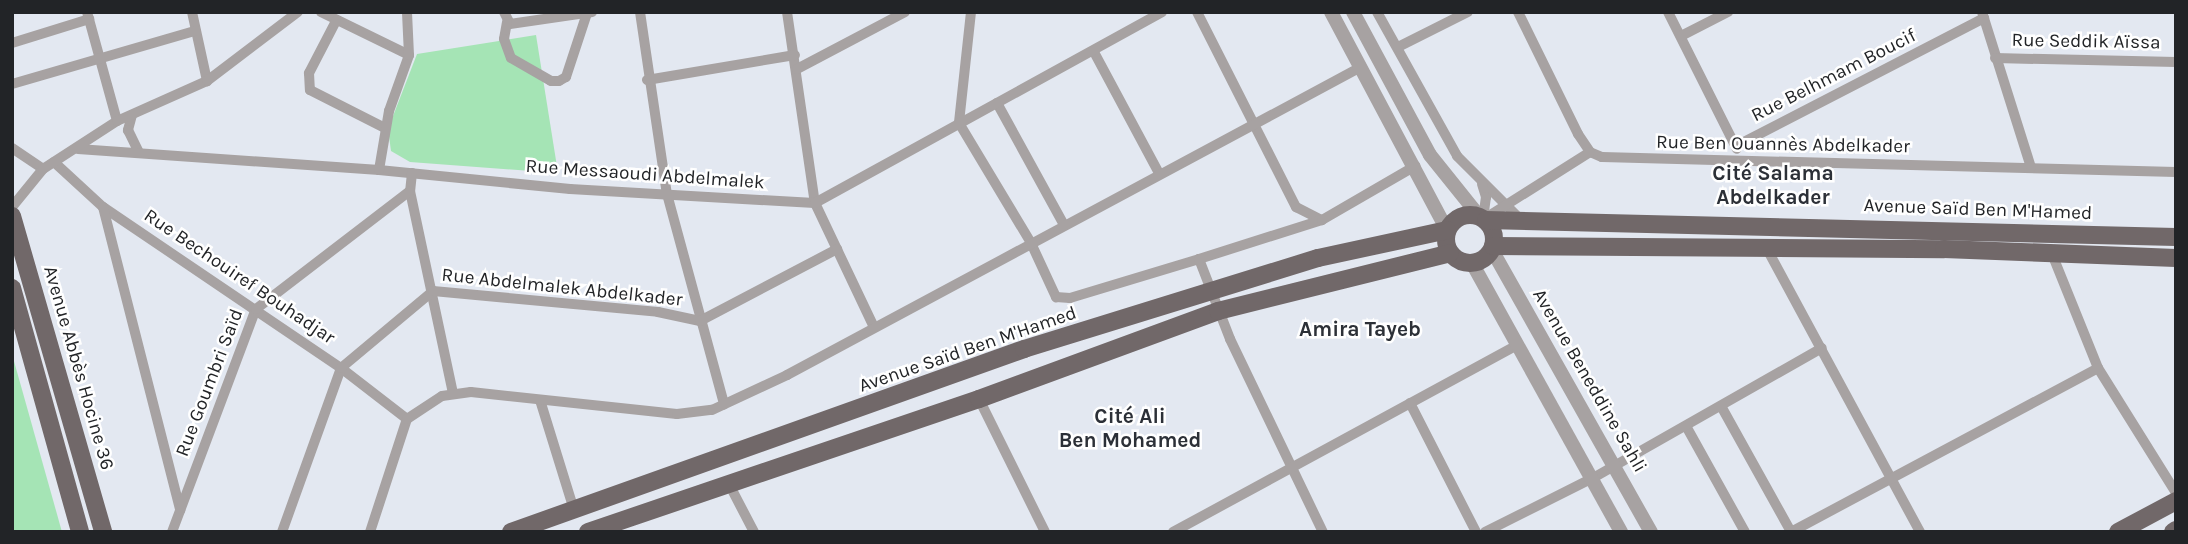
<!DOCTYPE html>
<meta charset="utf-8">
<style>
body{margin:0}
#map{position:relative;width:2188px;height:544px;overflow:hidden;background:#e3e8f1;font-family:Karla,sans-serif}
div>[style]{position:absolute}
.green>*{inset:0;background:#a5e4b5}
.minor>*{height:10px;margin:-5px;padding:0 5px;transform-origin:5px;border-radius:5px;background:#a7a2a2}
.tertiary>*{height:14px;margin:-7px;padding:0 7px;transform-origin:7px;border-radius:7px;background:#a7a2a2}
.primary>*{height:18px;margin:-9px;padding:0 9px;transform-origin:9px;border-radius:9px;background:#716869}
.primary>.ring{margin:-9px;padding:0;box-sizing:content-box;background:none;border:18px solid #716869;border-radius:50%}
span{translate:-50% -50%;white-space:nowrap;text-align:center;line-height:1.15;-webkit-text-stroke:5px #fff;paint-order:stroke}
.street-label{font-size:19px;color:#222427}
.neighbourhood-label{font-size:21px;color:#2c3037;font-weight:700}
.frame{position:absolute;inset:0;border:14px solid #222427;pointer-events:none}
</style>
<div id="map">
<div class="green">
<div style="clip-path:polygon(536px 35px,558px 173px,410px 162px,391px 151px,388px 129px,417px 54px)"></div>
<div style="clip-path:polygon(12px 354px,62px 532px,12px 532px)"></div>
</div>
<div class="minor">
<div style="left:87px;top:12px;width:113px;rotate:74.6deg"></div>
<div style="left:192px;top:12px;width:71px;rotate:77.7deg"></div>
<div style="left:321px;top:12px;width:98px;rotate:26deg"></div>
<div style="left:504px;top:12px;width:13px;rotate:63deg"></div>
<div style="left:510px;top:24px;width:83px;rotate:-8.3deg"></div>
<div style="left:640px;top:12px;width:184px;rotate:81.6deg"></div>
<div style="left:667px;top:194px;width:218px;rotate:74.8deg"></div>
<div style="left:787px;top:12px;width:193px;rotate:81.7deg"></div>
<div style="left:815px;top:203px;width:137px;rotate:64.6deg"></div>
<div style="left:971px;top:12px;width:112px;rotate:96.2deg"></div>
<div style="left:959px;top:123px;width:140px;rotate:59deg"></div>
<div style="left:1031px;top:243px;width:60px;rotate:65.2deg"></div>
<div style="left:1056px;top:297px;width:14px;rotate:4deg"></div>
<div style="left:1070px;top:298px;width:135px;rotate:-16.8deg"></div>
<div style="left:1199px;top:259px;width:86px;rotate:68.8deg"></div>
<div style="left:1230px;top:339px;width:214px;rotate:64.3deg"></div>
<div style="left:1197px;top:12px;width:219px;rotate:63.1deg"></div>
<div style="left:1296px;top:207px;width:29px;rotate:27deg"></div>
<div style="left:1377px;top:12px;width:165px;rotate:60.9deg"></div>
<div style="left:1457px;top:156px;width:92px;rotate:45deg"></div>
<div style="left:1518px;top:12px;width:136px;rotate:63.8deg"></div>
<div style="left:1578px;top:134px;width:22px;rotate:56deg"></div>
<div style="left:1590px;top:152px;width:13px;rotate:23deg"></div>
<div style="left:1602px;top:157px;width:574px;rotate:1.5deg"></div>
<div style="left:1668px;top:12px;width:153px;rotate:63.3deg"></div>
<div style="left:1982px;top:12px;width:163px;rotate:72.5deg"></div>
<div style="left:336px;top:21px;width:59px;rotate:117.4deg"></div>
<div style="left:309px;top:73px;width:17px;rotate:87deg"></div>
<div style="left:310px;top:90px;width:84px;rotate:26.9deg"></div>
<div style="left:507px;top:22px;width:17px;rotate:100deg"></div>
<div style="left:504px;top:39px;width:20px;rotate:70deg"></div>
<div style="left:511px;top:58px;width:46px;rotate:29.9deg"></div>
<div style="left:551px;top:81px;width:8px"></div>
<div style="left:559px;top:81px;width:8px;rotate:-30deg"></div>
<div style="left:566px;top:77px;width:67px;rotate:-71.8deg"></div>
<div style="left:1681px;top:36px;width:53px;rotate:-27.1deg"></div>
<div style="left:12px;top:43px;width:81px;rotate:-17.3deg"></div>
<div style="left:1398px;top:47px;width:78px;rotate:-26.6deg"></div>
<div style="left:1094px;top:52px;width:137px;rotate:61.8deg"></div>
<div style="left:1995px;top:58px;width:181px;rotate:1.3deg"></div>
<div style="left:797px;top:69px;width:122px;rotate:-27.8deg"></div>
<div style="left:647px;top:80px;width:150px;rotate:-9.6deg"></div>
<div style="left:12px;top:84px;width:191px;rotate:-16.2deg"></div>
<div style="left:997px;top:103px;width:139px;rotate:61.2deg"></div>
<div style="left:132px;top:115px;width:16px;rotate:105deg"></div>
<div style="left:128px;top:130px;width:25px;rotate:64deg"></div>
<div style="left:1738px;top:145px;width:277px;rotate:-27.3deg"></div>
<div style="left:12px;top:148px;width:37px;rotate:34deg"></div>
<div style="left:78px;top:149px;width:302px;rotate:4deg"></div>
<div style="left:379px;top:170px;width:192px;rotate:5.7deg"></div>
<div style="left:570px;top:189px;width:245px;rotate:3.3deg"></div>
<div style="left:815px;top:203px;width:396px;rotate:-28.8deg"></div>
<div style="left:54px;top:162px;width:67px;rotate:42.6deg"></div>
<div style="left:103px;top:207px;width:287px;rotate:34.1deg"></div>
<div style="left:341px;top:368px;width:83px;rotate:37.7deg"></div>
<div style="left:379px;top:170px;width:60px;rotate:-80.4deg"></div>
<div style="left:389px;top:111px;width:59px;rotate:-70.3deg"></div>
<div style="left:409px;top:55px;width:43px;rotate:-92.7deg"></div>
<div style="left:412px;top:173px;width:18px;rotate:96deg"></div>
<div style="left:410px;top:191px;width:207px;rotate:78deg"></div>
<div style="left:1482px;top:184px;width:14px;rotate:73deg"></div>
<div style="left:1486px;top:197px;width:21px;rotate:98deg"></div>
<div style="left:12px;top:207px;width:49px;rotate:-50.8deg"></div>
<div style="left:43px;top:169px;width:88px;rotate:-33deg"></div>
<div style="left:117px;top:121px;width:98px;rotate:-24deg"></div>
<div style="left:207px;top:81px;width:114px;rotate:-37.2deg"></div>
<div style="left:103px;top:207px;width:313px;rotate:75.7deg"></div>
<div style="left:1484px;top:219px;width:125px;rotate:-32.3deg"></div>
<div style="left:1767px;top:249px;width:322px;rotate:61.6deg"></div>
<div style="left:2052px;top:254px;width:123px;rotate:68deg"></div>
<div style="left:2098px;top:368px;width:147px;rotate:58deg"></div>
<div style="left:1199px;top:259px;width:129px;rotate:-17.6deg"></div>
<div style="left:1322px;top:220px;width:108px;rotate:-30.1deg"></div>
<div style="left:979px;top:399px;width:148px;rotate:63.6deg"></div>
<div style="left:540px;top:400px;width:115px;rotate:72.8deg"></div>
<div style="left:1410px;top:403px;width:145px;rotate:62.9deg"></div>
<div style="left:1721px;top:406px;width:144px;rotate:60.9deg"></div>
<div style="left:1686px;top:426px;width:121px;rotate:60.9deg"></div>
<div style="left:729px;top:484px;width:54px;rotate:62.5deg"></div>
<div style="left:172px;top:532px;width:238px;rotate:-69.4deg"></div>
<div style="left:256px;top:309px;width:194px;rotate:-37.5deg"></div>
<div style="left:282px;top:532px;width:174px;rotate:-70.2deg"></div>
<div style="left:341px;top:368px;width:120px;rotate:-39.9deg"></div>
<div style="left:433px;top:291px;width:226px;rotate:5.3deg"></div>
<div style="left:658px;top:312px;width:43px;rotate:12.1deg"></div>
<div style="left:700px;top:321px;width:155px;rotate:-27.7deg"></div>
<div style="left:370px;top:532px;width:119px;rotate:-71.9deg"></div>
<div style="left:407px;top:419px;width:42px;rotate:-33.3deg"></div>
<div style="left:442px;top:396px;width:29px;rotate:-8deg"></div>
<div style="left:471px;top:392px;width:207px;rotate:6.1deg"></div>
<div style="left:677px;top:414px;width:35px;rotate:-7deg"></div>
<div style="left:712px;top:410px;width:83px;rotate:-25deg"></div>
<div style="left:787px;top:375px;width:651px;rotate:-28.22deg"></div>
<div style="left:1173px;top:532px;width:392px;rotate:-28.5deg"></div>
<div style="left:1485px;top:532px;width:121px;rotate:-26.6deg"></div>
<div style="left:1593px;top:478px;width:263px;rotate:-29.6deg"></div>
<div style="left:1791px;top:532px;width:348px;rotate:-28.1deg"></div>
</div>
<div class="tertiary">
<div style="left:1331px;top:12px;width:247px;rotate:62deg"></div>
<div style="left:1353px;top:12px;width:162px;rotate:61.7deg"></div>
<div style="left:1430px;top:155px;width:78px;rotate:51.2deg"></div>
<div style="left:1492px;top:250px;width:324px;rotate:60.6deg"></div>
<div style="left:1472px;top:263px;width:308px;rotate:61deg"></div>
</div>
<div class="primary">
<div class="ring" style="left:1446px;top:215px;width:30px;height:30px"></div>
<div style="left:12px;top:216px;width:329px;rotate:73.9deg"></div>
<div style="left:1486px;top:220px;width:690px;rotate:1.41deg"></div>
<div style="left:1493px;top:246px;width:451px;rotate:0.4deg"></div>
<div style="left:1944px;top:249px;width:232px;rotate:2.2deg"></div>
<div style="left:12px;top:288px;width:253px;rotate:74.4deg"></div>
<div style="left:511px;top:532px;width:545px;rotate:-19.63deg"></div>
<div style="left:1024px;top:349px;width:308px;rotate:-17.2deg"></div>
<div style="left:1318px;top:258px;width:132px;rotate:-12.2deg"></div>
<div style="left:588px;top:532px;width:413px;rotate:-18.8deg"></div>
<div style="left:979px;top:399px;width:255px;rotate:-20.2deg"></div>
<div style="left:1218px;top:311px;width:239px;rotate:-14deg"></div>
<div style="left:2118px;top:532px;width:66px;rotate:-28.1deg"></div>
<div style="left:2173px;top:532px;width:4px;rotate:-34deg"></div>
</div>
<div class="street-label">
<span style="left:2086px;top:42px;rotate:1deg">Rue Seddik Aïssa</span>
<span style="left:1834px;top:76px;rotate:-27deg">Rue Belhmam Boucif</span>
<span style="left:1783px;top:145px;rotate:1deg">Rue Ben Ouannès Abdelkader</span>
<span style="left:645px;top:175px;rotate:4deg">Rue Messaoudi Abdelmalek</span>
<span style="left:1978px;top:210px;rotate:2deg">Avenue Saïd Ben M'Hamed</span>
<span style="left:239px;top:277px;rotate:34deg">Rue Bechouiref Bouhadjar</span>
<span style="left:562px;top:288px;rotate:6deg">Rue Abdelmalek Abdelkader</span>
<span style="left:968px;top:350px;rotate:-19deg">Avenue Saïd Ben M'Hamed</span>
<span style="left:78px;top:368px;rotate:74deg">Avenue Abbès Hocine 36</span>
<span style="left:1589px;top:381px;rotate:60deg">Avenue Beneddine Sahli</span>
<span style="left:210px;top:383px;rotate:-69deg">Rue Goumbri Saïd</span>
</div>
<div class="neighbourhood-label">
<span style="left:1773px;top:185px">Cité Salama<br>Abdelkader</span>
<span style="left:1360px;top:329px">Amira Tayeb</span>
<span style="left:1130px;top:428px">Cité Ali<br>Ben Mohamed</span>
</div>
<div class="frame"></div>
</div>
